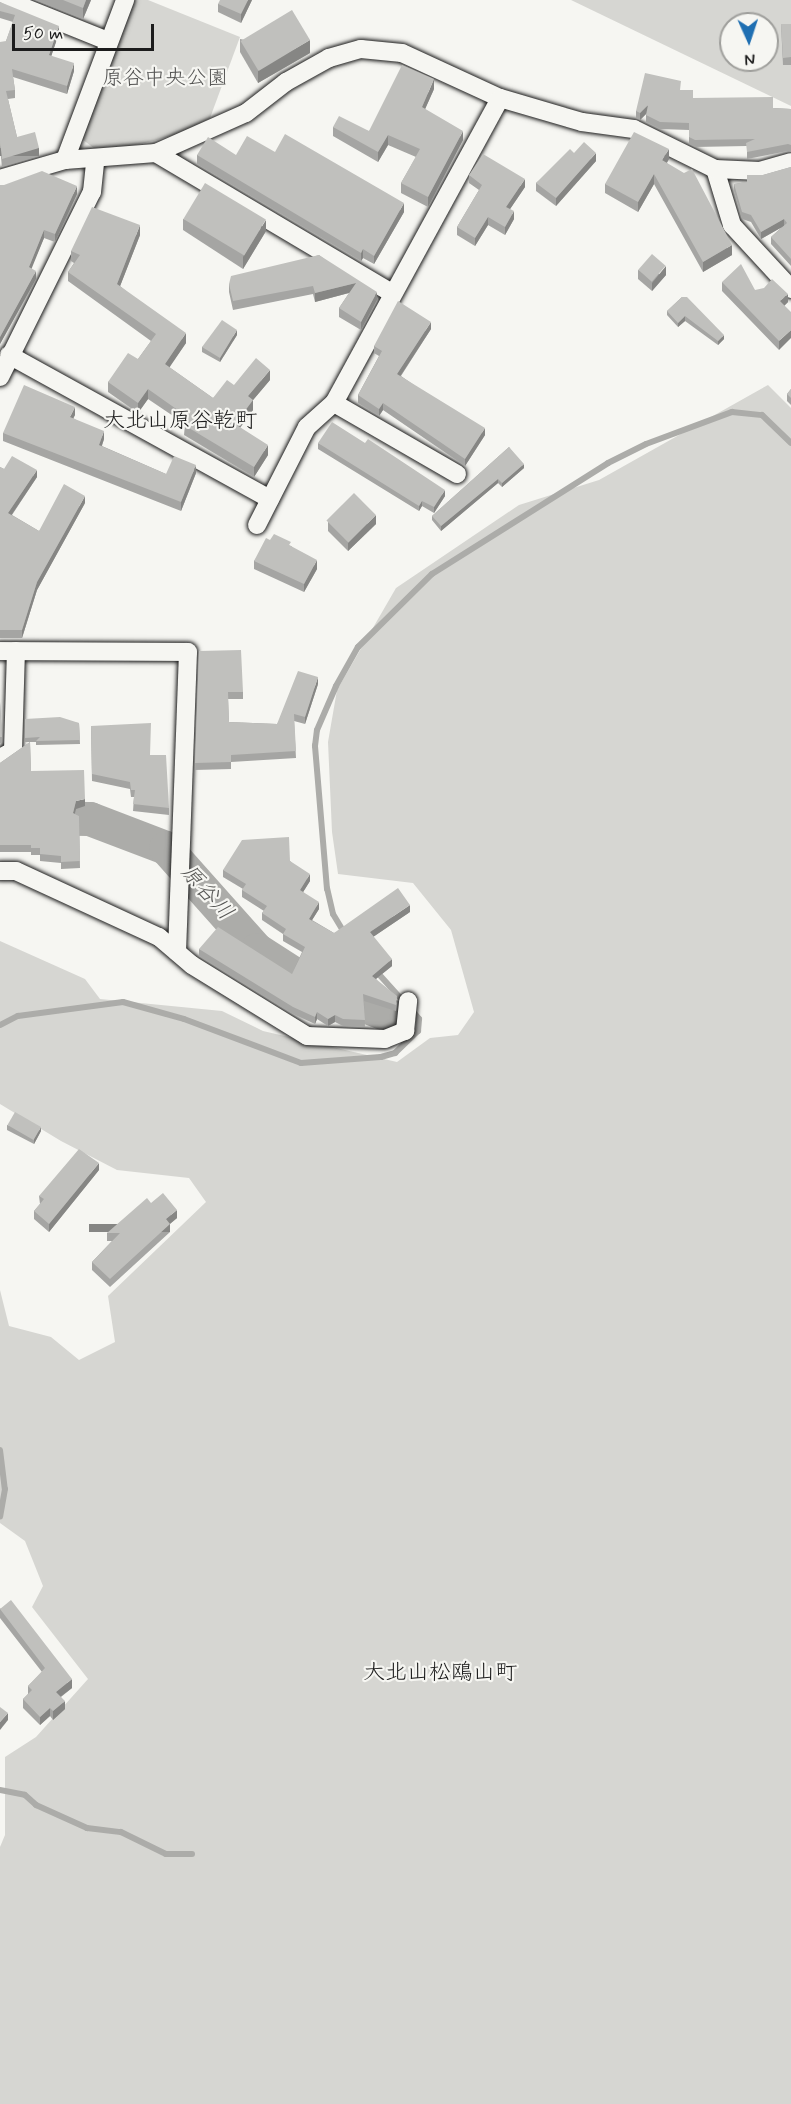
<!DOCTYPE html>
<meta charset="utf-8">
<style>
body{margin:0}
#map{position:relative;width:791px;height:2104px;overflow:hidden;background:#f6f6f2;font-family:Mynerve,"Klee One",sans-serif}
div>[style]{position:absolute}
.green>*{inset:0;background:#d6d6d2}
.stream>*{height:6px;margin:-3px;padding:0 3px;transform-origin:3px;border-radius:3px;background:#acaca9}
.river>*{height:34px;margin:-17px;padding:0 17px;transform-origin:17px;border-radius:17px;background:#acaca9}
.roads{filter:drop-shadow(0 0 2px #1c1c1c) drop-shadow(0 0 2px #1c1c1c)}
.street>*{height:18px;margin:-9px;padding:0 9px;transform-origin:9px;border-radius:9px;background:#f6f6f2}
.wall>*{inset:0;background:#a5a5a3}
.shaded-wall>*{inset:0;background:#868684;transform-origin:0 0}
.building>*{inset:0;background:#c0c0bd;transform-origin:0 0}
span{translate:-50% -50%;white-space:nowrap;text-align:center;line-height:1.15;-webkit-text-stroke:4.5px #f6f6f2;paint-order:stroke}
.park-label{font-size:21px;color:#545453}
.neighbourhood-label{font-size:22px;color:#1c1c1c}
.water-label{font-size:22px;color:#565654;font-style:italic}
.north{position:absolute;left:719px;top:12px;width:60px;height:60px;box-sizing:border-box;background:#f6f6f2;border:2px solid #9f9f9c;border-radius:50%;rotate:177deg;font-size:16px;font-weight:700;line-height:24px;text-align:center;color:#1c1c1c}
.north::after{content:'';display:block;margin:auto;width:21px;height:27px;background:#1f6fb2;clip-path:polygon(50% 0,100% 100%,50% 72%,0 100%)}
.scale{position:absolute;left:12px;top:24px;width:142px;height:27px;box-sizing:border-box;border:3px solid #1c1c1c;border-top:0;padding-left:8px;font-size:18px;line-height:21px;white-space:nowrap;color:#1c1c1c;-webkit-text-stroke:4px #f6f6f2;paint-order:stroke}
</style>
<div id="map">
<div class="green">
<div style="clip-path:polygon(134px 0,148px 0,240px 37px,210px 118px,184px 132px,153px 141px,108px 151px,95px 149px,82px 139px)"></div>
<div style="clip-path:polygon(evenodd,571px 0,791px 0,791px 106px,571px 0,731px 24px,767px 24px,767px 60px,731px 60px,731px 24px)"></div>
<div style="clip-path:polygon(768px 385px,791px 408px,791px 2104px,0 2104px,0 1847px,5px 1835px,5px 1757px,36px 1737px,88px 1679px,32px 1607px,43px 1586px,25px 1541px,0 1523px,0 1290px,9px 1326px,51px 1337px,79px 1360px,115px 1342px,108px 1296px,206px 1202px,189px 1178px,117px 1170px,61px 1141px,0 1104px,0 941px,85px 979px,100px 999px,222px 1011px,263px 1031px,397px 1062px,430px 1038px,458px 1035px,474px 1012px,451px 930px,413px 883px,338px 874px,332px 832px,328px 742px,337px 690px,396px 588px,519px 505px,599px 480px)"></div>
</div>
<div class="stream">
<div style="left:345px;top:934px;width:23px;rotate:-121deg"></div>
<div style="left:333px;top:914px;width:26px;rotate:-103deg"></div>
<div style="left:327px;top:889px;width:144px;rotate:-94.8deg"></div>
<div style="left:315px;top:746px;width:16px;rotate:-83deg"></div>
<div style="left:317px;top:730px;width:48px;rotate:-66.6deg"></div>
<div style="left:336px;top:686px;width:45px;rotate:-60.6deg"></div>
<div style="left:358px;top:647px;width:104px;rotate:-44.6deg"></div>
<div style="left:432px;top:574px;width:208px;rotate:-32.2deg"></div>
<div style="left:608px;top:463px;width:42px;rotate:-26.6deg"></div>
<div style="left:646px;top:444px;width:92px;rotate:-20.4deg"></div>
<div style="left:732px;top:412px;width:30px;rotate:6deg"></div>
<div style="left:762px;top:415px;width:40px;rotate:44deg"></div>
<div style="left:376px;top:971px;width:42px;rotate:47.9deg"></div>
<div style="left:0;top:1025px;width:20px;rotate:-27deg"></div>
<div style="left:18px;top:1016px;width:106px;rotate:-7.6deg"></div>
<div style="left:123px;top:1002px;width:63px;rotate:15.6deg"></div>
<div style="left:184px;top:1019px;width:125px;rotate:20.6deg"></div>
<div style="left:301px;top:1063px;width:80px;rotate:-4.3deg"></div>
<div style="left:381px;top:1057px;width:15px;rotate:-16deg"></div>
<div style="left:395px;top:1053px;width:32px;rotate:-44deg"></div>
<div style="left:418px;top:1031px;width:12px;rotate:-85deg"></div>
<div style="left:419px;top:1019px;width:13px;rotate:-129deg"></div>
<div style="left:0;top:1450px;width:39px;rotate:83deg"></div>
<div style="left:5px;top:1489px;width:28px;rotate:100deg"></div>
<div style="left:0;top:1790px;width:25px;rotate:11deg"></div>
<div style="left:25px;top:1795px;width:15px;rotate:42deg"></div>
<div style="left:36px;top:1805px;width:56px;rotate:24.3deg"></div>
<div style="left:87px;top:1828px;width:34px;rotate:7deg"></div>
<div style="left:121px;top:1832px;width:50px;rotate:26.1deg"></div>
<div style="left:166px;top:1854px;width:26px"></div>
</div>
<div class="river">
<div style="left:0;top:818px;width:90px;rotate:0.6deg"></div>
<div style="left:90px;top:819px;width:81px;rotate:20.9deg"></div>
<div style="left:166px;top:848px;width:137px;rotate:48.3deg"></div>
<div style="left:257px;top:950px;width:67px;rotate:32.7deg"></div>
<div style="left:313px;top:986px;width:89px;rotate:21.1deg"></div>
</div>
<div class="roads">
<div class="street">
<div style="left:6px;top:0;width:110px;rotate:21.9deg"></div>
<div style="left:156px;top:153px;width:274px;rotate:30.7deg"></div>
<div style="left:65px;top:160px;width:171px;rotate:-69.4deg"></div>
<div style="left:715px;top:169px;width:59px;rotate:73.1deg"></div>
<div style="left:732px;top:225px;width:87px;rotate:47.3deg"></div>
<div style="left:0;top:179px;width:68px;rotate:-16.3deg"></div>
<div style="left:65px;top:160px;width:91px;rotate:-4.4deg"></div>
<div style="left:156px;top:153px;width:98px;rotate:-24deg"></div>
<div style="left:246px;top:113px;width:51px;rotate:-37.8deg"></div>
<div style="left:286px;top:82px;width:49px;rotate:-29.2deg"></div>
<div style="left:329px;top:58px;width:33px;rotate:-16deg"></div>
<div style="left:361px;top:49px;width:41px;rotate:5.6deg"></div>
<div style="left:402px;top:53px;width:108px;rotate:24.7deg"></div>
<div style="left:500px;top:98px;width:85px;rotate:16.3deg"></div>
<div style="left:582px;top:122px;width:52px;rotate:7.7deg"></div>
<div style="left:634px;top:129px;width:90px;rotate:26.3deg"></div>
<div style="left:715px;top:169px;width:45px;rotate:2.5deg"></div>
<div style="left:760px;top:171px;width:32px;rotate:-16deg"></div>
<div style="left:9px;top:355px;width:298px;rotate:28.9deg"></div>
<div style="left:0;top:377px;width:207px;rotate:-63.6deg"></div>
<div style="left:92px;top:192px;width:31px;rotate:-84deg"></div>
<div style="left:334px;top:403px;width:142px;rotate:30deg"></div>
<div style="left:257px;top:525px;width:110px;rotate:-63deg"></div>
<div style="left:307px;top:427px;width:36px;rotate:-42deg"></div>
<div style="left:334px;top:403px;width:347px;rotate:-61.4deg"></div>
<div style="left:0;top:651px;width:188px;rotate:0.3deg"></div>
<div style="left:188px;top:652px;width:300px;rotate:92.1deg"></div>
<div style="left:0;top:758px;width:15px;rotate:-28deg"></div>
<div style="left:13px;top:751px;width:100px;rotate:-88.3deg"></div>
<div style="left:0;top:871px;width:16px"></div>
<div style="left:16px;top:871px;width:157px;rotate:24.8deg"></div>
<div style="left:159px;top:937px;width:43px;rotate:40.3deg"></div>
<div style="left:192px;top:965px;width:135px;rotate:31.7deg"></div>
<div style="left:307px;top:1036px;width:78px;rotate:2.2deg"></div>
<div style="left:385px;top:1039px;width:22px;rotate:-22deg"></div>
<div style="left:405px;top:1031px;width:30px;rotate:-84deg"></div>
</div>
</div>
<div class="wall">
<div style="clip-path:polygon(35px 0,91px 0,83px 19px)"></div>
<div style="clip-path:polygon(252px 0,241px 23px,218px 12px,218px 4px)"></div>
<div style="clip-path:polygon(0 2px,59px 33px,51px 56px,74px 71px,67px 94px,13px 77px,15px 90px,15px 98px,8px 99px,17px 137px,39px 156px,2px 167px,0 148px,6px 41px,13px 22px,0 18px)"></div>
<div style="clip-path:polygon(781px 24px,791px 24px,791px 65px,783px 65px)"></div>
<div style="clip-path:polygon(240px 39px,310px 53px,258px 83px,240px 52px)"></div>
<div style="clip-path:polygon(434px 89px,425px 109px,463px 140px,428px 207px,401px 193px,401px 183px,416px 157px,388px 145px,378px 162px,333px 136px,333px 127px,369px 131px)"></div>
<div style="clip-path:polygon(681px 90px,693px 98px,773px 108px,791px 109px,791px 152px,788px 151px,747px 159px,747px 146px,695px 147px,689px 144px,689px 130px,660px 129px,646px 122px,646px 114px,640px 120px,636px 118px,636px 111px)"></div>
<div style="clip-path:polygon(275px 152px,404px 212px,374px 264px,363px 258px,361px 261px,197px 164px,197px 155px,236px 155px)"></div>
<div style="clip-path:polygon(574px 153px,596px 161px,556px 206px,536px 191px,536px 183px)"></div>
<div style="clip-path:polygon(669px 159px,667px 163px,732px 255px,703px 272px,654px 184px,638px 212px,605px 193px,605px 184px)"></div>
<div style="clip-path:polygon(791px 167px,791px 266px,771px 244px,771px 237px,782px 227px,761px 239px,751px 222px,742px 219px,734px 191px,734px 184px,747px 182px,763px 175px)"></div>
<div style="clip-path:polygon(469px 175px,525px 187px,510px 209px,514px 219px,505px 235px,488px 225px,475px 246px,457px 235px,457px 227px,479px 190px,469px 183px)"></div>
<div style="clip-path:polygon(0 185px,77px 194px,55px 242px,44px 238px,31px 268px,36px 279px,0 344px)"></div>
<div style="clip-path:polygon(183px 219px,266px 231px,243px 269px,183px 230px)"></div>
<div style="clip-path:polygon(140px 235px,120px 286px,186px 343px,169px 367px,213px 398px,234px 385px,270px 380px,253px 400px,253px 410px,240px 428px,268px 455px,254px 477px,184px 435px,185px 424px,148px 399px,138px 413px,108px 392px,108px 382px,138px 359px,151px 341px,68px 281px,68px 272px,74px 263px,71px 261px,71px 251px)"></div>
<div style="clip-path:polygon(319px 255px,377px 300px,361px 330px,339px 317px,339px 308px,349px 293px,315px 302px,313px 294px,233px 310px,229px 292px,229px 284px)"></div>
<div style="clip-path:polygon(638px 270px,666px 275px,652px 291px,638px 279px)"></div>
<div style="clip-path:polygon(722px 282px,755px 290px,788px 302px,784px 306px,779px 350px,722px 291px)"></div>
<div style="clip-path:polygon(682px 297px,724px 339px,718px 345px,685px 321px,678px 327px,667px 315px,667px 311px)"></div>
<div style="clip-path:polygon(431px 329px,401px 376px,485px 435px,465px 466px,383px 410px,379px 416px,358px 403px,358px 395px,379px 356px,374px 353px,374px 346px)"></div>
<div style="clip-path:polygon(237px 335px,220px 362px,202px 352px,202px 347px)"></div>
<div style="clip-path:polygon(791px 389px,791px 405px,787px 401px,787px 394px)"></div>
<div style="clip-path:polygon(75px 415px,73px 418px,104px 439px,102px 446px,166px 474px,196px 473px,181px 511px,3px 441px,3px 433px)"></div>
<div style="clip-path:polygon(318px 443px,445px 496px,434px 513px,422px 506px,419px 511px,318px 449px)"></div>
<div style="clip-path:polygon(509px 447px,524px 468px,502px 487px,498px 483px,441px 531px,432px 520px,432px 516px)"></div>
<div style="clip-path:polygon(0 467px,4px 469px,37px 477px,12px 515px,39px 531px,85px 503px,37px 590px,22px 638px,0 638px)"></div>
<div style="clip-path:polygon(328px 522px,376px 524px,348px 551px,328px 531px)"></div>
<div style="clip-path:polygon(270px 540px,291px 546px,317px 569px,304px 592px,254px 569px,254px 561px)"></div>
<div style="clip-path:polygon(199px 651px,243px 692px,243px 699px,228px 699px,229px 722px,277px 724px,318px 684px,305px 724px,294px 721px,296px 758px,231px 762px,231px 769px,195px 770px)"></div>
<div style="clip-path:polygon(0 702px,2px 737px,2px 743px,0 743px)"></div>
<div style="clip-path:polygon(25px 719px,79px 723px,80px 744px,36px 745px,36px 742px,30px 742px,31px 771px,85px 806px,76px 809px,75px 814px,79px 816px,80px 868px,61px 869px,61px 863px,40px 861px,40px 855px,31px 855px,31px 852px,0 852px,0 763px,30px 742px,25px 742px)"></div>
<div style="clip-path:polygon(91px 726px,150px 755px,169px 808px,169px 815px,133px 811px,134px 797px,131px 797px,130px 789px,92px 781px)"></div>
<div style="clip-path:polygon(290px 861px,310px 881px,303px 892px,319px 909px,312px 920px,334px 933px,410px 912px,373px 937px,392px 966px,376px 979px,397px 1003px,396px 1011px,364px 1001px,365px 1027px,343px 1026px,335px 1022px,328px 1026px,317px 1019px,315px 1024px,293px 1014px,199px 956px,199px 949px,292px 974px,302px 952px,283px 941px,283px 934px,262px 920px,262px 913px,264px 911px,242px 897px,242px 890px,243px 889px,223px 877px,223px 870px)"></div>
<div style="clip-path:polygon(7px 1125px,41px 1131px,34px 1144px,7px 1130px)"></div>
<div style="clip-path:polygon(99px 1170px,49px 1232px,34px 1219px,34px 1211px,40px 1204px,39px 1196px)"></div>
<div style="clip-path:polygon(151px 1203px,177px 1218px,170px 1224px,170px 1232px,110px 1287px,92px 1270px,92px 1262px,112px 1241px,107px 1241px,107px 1233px)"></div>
<div style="clip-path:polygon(0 1608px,72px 1688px,61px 1697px,65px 1709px,53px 1720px,50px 1716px,40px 1725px,23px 1708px,23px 1699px,28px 1694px,28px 1686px,42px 1672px,0 1618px)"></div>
</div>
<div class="shaded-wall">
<div style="clip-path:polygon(86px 0,91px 0,83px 19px,83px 8px)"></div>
<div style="clip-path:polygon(248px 0,252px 0,241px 23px,241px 14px)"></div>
<div style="clip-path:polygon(59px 26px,59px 33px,49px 63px,49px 55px)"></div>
<div style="clip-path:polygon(310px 40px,310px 53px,258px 83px,258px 70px)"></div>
<div style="clip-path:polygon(74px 63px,74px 71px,67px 94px,67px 86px)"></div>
<div style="clip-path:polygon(434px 79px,434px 89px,422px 116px,422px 107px)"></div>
<div style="clip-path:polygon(648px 105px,648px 112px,640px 120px,640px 113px)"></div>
<div style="clip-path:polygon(463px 131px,463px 140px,428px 207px,428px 197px)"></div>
<div style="clip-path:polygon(388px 135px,388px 145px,378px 162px,378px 152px)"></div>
<div style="left:39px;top:148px;width:8px;height:39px;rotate:90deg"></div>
<div style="clip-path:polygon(669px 149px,669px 159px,662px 170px,662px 160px)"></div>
<div style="clip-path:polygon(596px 153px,596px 161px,556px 206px,556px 198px)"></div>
<div style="clip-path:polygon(654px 174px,654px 184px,638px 212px,638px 202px)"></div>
<div style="clip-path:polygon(525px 179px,525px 187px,506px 215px,506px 207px)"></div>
<div style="clip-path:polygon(77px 186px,77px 194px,55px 242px,55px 234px)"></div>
<div style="clip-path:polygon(404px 203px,404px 212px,374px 264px,374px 256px)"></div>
<div style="clip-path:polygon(514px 211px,514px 219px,505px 235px,505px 227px)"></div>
<div style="clip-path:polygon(488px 217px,488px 225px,475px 246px,475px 238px)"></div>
<div style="clip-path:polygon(784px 219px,784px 226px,761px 239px,761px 232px)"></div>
<div style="clip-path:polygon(266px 220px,266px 231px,243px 269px,243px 257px)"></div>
<div style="clip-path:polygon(140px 225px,140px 235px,117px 294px,117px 284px)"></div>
<div style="clip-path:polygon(44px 230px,44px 238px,29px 275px,29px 267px)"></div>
<div style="clip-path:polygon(732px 245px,732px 255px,703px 272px,703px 262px)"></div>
<div style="clip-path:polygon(363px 249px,363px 258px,361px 261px,361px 253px)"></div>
<div style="clip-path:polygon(666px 266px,666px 275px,652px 291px,652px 283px)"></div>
<div style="clip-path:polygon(36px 271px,36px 279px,0 344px,0 337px)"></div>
<div style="clip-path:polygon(356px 283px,356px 291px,315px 302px,315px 293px)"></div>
<div style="clip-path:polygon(377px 292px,377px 300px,361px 330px,361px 322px)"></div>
<div style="clip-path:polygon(788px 294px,788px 302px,780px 310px,780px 301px)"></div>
<div style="clip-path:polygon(685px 316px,685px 321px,678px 327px,678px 323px)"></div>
<div style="clip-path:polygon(431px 322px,431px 329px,397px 381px,397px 374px)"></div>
<div style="clip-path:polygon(237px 330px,237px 335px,220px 362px,220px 358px)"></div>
<div style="clip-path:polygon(791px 330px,791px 338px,779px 350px,779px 341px)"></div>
<div style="clip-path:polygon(186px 333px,186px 343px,165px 374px,165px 364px)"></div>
<div style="clip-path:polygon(724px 335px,724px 339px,718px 345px,718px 341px)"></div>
<div style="clip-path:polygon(270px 370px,270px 380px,248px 406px,248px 396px)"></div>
<div style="clip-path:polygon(148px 389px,148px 399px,138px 413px,138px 403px)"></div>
<div style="clip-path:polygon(253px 400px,253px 410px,235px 434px,235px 424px)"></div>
<div style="clip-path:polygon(383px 403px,383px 410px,379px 416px,379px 409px)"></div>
<div style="clip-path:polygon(75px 407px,75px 415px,70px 425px,70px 417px)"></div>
<div style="clip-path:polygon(485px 428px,485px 435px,465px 466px,465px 459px)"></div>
<div style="clip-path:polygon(104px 431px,104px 439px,99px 453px,99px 445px)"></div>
<div style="clip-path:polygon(268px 445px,268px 455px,254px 477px,254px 467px)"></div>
<div style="clip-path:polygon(524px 464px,524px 468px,502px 487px,502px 483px)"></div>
<div style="clip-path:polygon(196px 465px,196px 473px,181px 511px,181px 502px)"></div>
<div style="clip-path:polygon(37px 470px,37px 477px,8px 520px,8px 513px)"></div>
<div style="clip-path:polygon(498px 479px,498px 483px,441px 531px,441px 526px)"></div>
<div style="clip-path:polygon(445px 490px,445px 496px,434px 513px,434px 507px)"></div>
<div style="clip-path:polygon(85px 496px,85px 503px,37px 590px,22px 638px,22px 630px,37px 582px)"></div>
<div style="clip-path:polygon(422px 501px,422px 506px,419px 511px,419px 506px)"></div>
<div style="clip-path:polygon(376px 515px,376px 524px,348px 551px,348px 543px)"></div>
<div style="clip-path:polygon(317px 560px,317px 569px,304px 592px,304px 584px)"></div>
<div style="clip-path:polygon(318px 677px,318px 684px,305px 724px,305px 717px)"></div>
<div style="clip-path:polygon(85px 799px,85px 806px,76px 809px,73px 820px,73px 813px,76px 801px)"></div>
<div style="clip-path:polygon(310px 874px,310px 881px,300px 897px,300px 890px)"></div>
<div style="clip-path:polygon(319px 902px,319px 909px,309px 925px,309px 919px)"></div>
<div style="clip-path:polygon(410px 905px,410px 912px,370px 939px,370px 932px)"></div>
<div style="clip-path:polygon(392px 959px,392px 966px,372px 982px,372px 976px)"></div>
<div style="clip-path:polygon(317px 1012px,317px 1019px,315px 1024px,315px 1017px)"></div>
<div style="clip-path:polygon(335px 1015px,335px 1022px,328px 1026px,328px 1019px)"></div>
<div style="clip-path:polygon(41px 1127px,41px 1131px,34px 1144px,34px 1139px)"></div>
<div style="clip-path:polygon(99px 1163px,99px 1170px,49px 1232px,49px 1224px)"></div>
<div style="clip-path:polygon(177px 1210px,177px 1218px,166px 1227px,166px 1219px)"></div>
<div style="left:170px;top:1224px;width:8px;height:81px;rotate:90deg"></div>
<div style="clip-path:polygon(72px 1679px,72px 1688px,56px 1700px,56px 1692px)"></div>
<div style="clip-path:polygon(65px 1701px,65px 1709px,53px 1720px,53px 1711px)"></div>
<div style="clip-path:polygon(50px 1708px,50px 1716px,40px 1725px,40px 1717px)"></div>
<div style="clip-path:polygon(8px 1713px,8px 1720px,0 1730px,0 1722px)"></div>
</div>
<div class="building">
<div style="clip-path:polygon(63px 0,86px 0,83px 8px)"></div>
<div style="clip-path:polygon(220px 0,248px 0,241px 14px,218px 4px)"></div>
<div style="clip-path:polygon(0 2px,59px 26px,49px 55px,74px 63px,67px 86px,12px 69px,15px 90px,6px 91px,17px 137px,35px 132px,39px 148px,2px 159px,0 141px,0 42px,6px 41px,15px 15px,0 11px)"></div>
<div style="left:292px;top:10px;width:35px;height:60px;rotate:59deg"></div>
<div style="clip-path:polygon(781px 24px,791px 24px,791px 57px,783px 58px)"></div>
<div style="clip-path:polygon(402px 65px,434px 79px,422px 107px,463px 131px,428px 197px,401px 183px,420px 149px,388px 135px,378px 152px,333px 127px,339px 116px,369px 131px)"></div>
<div style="clip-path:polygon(645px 73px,681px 81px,680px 90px,693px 90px,693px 98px,773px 97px,773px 108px,791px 109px,791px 145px,788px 144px,747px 152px,746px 143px,755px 139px,695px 140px,689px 137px,689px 123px,660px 122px,646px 115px,648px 105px,640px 113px,636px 111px)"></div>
<div style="clip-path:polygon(634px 132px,669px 149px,662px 160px,684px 173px,692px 169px,732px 245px,703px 262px,654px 174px,638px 202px,605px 184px)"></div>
<div style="clip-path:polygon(285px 134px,404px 203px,374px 256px,363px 249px,361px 253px,197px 155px,208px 137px,236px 155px,247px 136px,275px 152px)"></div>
<div style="clip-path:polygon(584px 142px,596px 153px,556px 198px,536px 183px,570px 149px,574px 153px)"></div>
<div style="clip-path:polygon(483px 154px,525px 179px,506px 207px,514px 211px,505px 227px,488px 217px,475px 238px,457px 227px,482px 185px,469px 175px)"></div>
<div style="clip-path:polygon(791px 167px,791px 259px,771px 237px,787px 223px,784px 219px,761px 232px,751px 215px,742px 212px,734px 184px,747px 182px,747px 175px,763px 175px)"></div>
<div style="clip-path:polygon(42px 171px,77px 186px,55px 234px,44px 230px,29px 267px,36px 271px,0 337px,0 185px,4px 185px)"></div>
<div style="left:205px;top:183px;width:71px;height:42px;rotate:31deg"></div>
<div style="clip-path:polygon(92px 207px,140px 225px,117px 284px,186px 333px,165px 364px,213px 398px,227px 380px,234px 385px,256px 358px,270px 370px,248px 396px,253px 400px,235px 424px,268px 445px,254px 467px,184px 425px,189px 418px,148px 389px,138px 403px,108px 382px,128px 353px,138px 359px,156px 334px,68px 272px,80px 255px,71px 251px)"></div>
<div style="left:652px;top:254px;width:18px;height:21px;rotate:41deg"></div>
<div style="clip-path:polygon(319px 255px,377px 292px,361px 322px,339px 308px,356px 283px,315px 293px,313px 286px,233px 301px,229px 284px,231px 276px)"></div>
<div style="clip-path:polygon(741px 264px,755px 290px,764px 288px,772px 279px,788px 294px,780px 301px,791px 312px,791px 330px,779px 341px,722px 282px)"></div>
<div style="clip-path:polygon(682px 297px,687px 297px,724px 335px,718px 341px,685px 316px,678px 323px,667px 311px)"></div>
<div style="clip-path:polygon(398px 301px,431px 322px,397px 374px,485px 428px,465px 459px,383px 403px,379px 409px,358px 395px,382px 351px,374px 346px)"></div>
<div style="clip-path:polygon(222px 320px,237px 330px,220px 358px,202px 347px)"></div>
<div style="clip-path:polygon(24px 385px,75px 407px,70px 417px,104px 431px,99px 445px,166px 474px,174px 456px,196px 465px,181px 502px,3px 433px)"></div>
<div style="clip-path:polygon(791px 389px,791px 398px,787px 394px)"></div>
<div style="clip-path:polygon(332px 422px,365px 443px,368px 439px,445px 490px,434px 507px,422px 501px,419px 506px,318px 443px)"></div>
<div style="clip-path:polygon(509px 447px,524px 464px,502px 483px,498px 479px,441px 526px,432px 516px)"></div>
<div style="clip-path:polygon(12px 456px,37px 470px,8px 513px,39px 531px,64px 484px,85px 496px,37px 582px,22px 630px,0 630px,0 467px,4px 469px)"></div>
<div style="left:354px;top:493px;width:31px;height:39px;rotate:45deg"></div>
<div style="clip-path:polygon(274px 534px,291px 542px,289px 545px,317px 560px,304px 584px,254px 561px,266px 538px,270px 540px)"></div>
<div style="clip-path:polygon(241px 650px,243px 692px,228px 692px,229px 722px,277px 724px,298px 671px,318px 677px,305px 717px,294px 714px,296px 751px,231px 755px,231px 762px,195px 763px,199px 651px)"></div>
<div style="clip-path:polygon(0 702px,2px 737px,0 737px)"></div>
<div style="clip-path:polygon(60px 717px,79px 723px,80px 740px,36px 741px,40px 737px,25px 738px,25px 719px)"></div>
<div style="clip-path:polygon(151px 723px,150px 755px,166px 755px,169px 808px,133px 804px,135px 790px,131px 790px,130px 782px,92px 774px,91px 726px)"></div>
<div style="clip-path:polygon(30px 742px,31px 771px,84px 770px,85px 799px,76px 801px,73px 813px,79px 816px,80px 861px,61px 862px,61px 856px,40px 854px,40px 848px,31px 848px,31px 845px,0 845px,0 763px)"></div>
<div style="clip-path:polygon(289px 837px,290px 861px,310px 874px,300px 890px,319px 902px,309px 919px,334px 933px,398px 888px,410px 905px,370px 932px,392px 959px,372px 976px,397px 996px,396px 1005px,363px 994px,365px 1020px,343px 1019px,335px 1015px,328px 1019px,317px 1012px,315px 1017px,293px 1007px,199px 949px,218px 927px,292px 974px,305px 947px,283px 934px,286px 929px,262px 913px,267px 906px,242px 890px,246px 884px,223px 870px,242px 840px)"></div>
<div style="left:15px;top:1112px;width:30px;height:15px;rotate:30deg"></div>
<div style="clip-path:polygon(79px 1149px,99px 1163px,49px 1224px,34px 1211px,44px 1199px,39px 1196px)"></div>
<div style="clip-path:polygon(163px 1193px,177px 1210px,166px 1219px,170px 1224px,110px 1279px,92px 1262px,120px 1233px,107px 1233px,147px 1198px,151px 1203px)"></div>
<div style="clip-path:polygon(11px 1600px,72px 1679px,56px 1692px,65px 1701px,53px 1711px,50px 1708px,40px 1717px,23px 1699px,32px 1690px,28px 1686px,45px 1668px,0 1609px)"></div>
<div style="clip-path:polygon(0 1707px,8px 1713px,0 1722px)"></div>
</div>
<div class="park-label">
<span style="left:165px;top:78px">原谷中央公園</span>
</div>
<div class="neighbourhood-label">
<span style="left:180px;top:422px">大北山原谷乾町</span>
<span style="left:440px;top:1674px">大北山松鴎山町</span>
</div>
<div class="water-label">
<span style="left:206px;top:893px;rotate:48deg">原谷川</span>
</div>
<div class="north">N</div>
<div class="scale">50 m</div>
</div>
